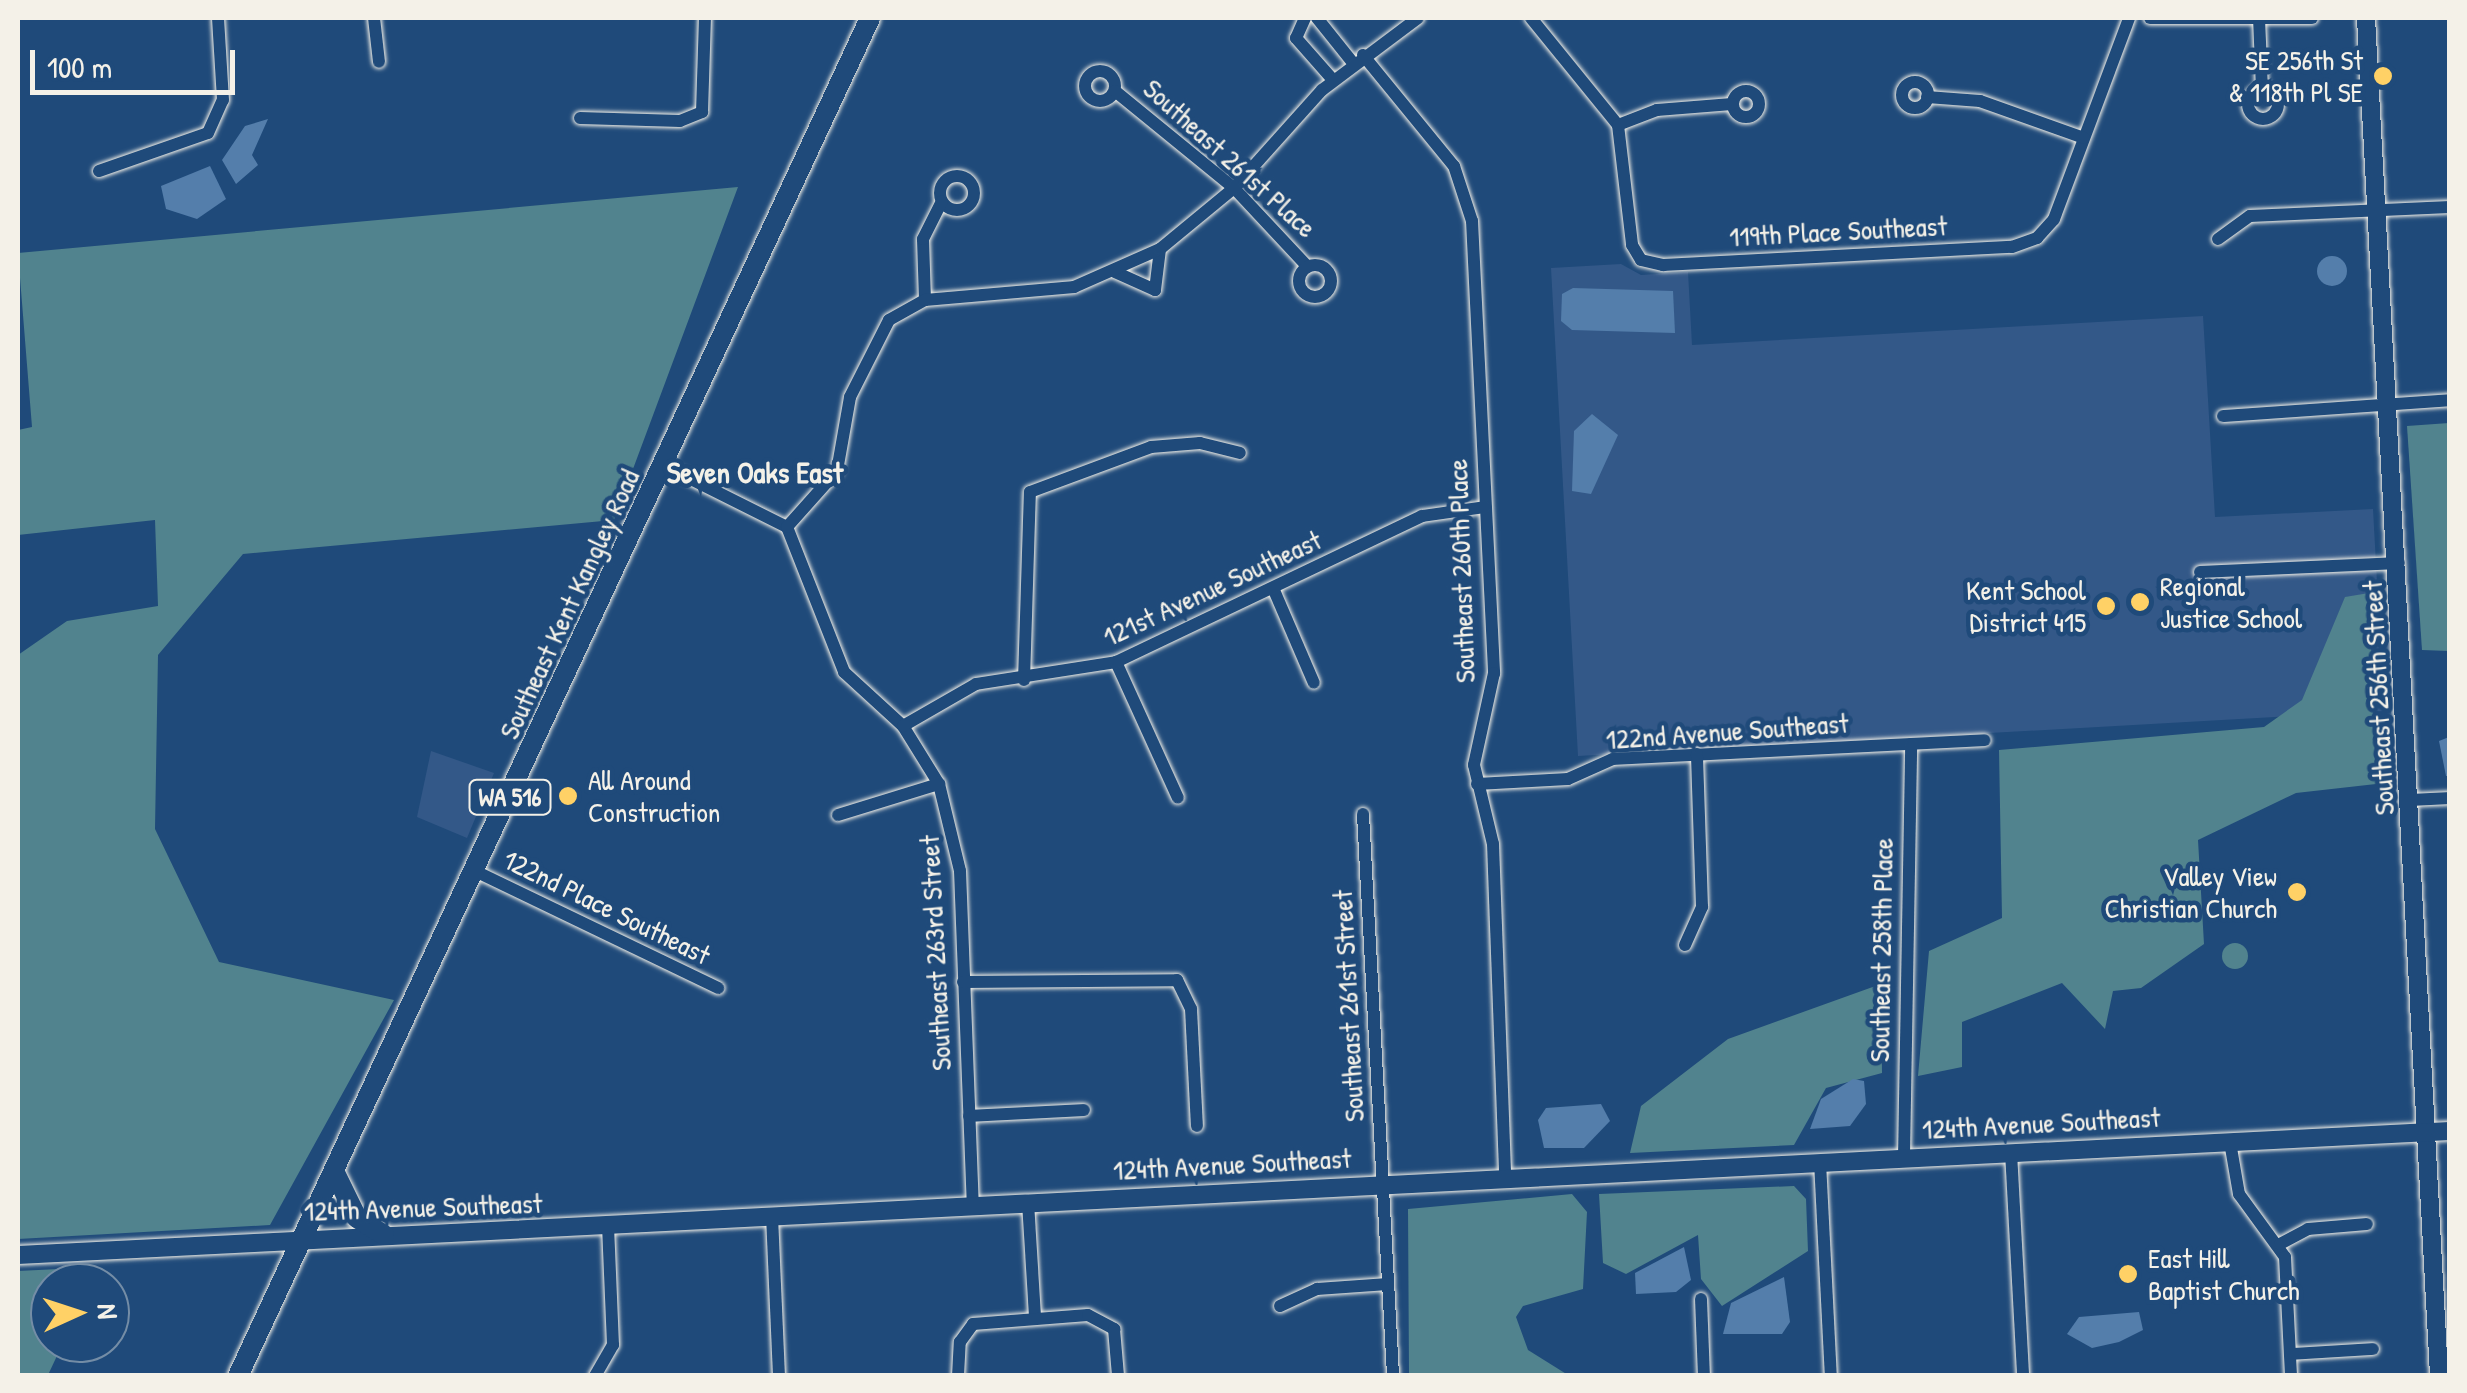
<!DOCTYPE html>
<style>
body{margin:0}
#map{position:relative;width:2467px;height:1393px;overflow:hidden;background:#1f4a7a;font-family:"Patrick Hand",sans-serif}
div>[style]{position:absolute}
.built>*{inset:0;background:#335888}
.green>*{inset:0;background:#51838e}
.round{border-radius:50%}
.water>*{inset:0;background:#547eab}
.roads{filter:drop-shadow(0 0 2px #f4f1e8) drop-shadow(0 0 2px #f4f1e8)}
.street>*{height:12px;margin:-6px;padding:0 6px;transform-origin:6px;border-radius:6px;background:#1f4a7a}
.street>.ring{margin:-6px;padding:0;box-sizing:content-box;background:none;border:12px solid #1f4a7a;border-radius:50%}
.secondary>*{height:18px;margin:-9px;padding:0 9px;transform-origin:9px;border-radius:9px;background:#1f4a7a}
.primary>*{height:20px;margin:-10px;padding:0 10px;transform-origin:10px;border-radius:10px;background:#1f4a7a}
.dots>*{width:28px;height:28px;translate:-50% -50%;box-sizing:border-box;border:5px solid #1f4a7a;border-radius:50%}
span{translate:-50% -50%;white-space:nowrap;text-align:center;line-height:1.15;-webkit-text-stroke:9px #1f4a7a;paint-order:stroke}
.shield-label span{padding:2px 8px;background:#1f4a7a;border:2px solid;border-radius:8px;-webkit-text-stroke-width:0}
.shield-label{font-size:25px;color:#f4f1e8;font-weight:700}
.poi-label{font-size:28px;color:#f4f1e8}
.right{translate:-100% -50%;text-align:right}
.left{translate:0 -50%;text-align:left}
.street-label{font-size:28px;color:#f4f1e8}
.neighbourhood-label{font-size:30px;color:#f4f1e8;font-weight:700}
.frame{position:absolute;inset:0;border:20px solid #f4f1e8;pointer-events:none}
.north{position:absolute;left:30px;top:1263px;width:100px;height:100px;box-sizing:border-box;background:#1f4a7a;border:2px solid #748da6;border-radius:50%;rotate:87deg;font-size:28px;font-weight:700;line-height:40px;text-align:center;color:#f4f1e8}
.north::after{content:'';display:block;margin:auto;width:35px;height:45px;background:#ffd166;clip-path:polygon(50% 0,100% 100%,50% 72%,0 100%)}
.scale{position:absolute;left:30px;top:50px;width:205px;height:45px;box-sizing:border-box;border:5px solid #f4f1e8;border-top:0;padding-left:12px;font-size:30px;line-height:35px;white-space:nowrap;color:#f4f1e8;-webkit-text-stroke:8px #1f4a7a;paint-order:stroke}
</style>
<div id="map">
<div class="built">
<div style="clip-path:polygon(1621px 264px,1641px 275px,1688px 272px,1692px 345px,2203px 316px,2215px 517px,2373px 509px,2384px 711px,1578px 756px,1551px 268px)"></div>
<div style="clip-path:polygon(431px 751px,494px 773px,467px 838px,417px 817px)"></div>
</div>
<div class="green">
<div style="clip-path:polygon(738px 187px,614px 520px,243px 554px,158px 655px,155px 829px,219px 962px,394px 1000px,270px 1225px,18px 1239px,18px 655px,67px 621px,158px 606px,155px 520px,18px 535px,18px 430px,32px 427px,18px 253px)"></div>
<div style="clip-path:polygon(2449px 423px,2449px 651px,2422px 650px,2407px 426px)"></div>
<div style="clip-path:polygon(2369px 593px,2376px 784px,2296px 793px,2198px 840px,2204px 944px,2141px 988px,2113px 991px,2105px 1029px,2062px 983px,1962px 1022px,1962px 1067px,1918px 1076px,1929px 951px,2002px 918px,1999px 750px,2264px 727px,2302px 700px,2345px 597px)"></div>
<div class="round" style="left:2222px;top:943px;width:26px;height:26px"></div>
<div style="clip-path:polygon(1881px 984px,1882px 1073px,1826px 1088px,1794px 1145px,1630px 1153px,1641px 1106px,1728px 1039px)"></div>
<div style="clip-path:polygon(1794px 1186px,1806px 1199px,1808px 1251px,1722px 1306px,1701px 1279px,1698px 1235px,1626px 1274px,1603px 1263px,1599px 1194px)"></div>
<div style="clip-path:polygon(1572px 1194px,1587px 1212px,1583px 1289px,1523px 1306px,1516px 1317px,1528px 1350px,1568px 1375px,1409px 1375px,1408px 1209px)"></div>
<div style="clip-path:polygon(99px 1267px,91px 1283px,50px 1283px,50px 1343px,63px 1343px,48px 1375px,18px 1375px,18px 1271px)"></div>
</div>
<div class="water">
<div style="clip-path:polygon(268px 119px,252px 155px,258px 165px,236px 184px,222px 160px,245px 126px)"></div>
<div style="clip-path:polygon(210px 166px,226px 199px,197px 219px,166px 209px,161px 186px)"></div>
<div class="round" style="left:2317px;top:256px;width:30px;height:30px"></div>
<div style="clip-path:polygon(1573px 288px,1673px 291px,1675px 333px,1572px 330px,1561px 321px,1562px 294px)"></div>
<div style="clip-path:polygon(1592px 414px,1618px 435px,1591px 494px,1572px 491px,1574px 431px)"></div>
<div style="clip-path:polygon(2449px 737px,2449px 776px,2446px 776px,2439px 741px)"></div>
<div style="clip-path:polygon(1853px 1079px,1864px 1081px,1866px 1104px,1850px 1126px,1810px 1129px,1821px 1099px)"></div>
<div style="clip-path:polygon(1601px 1104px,1610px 1121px,1584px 1148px,1544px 1148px,1538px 1120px,1546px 1108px)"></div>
<div style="clip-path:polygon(1684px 1247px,1691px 1280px,1676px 1292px,1636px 1294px,1635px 1273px)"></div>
<div style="clip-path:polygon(1784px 1277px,1790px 1322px,1782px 1334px,1723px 1334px,1731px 1303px)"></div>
<div style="clip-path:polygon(2139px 1312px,2143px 1330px,2119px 1342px,2092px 1348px,2067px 1334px,2079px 1317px)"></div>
</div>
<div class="roads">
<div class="street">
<div style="left:374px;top:18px;width:44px;rotate:83.5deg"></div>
<div style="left:1305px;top:18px;width:22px;rotate:114deg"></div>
<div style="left:1296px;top:38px;width:56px;rotate:48.6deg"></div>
<div style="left:1317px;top:18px;width:58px;rotate:51.3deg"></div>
<div style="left:1531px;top:18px;width:138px;rotate:50.9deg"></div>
<div style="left:1618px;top:125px;width:121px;rotate:83.3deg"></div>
<div style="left:1632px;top:245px;width:17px;rotate:59deg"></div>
<div style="left:1641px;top:260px;width:23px;rotate:13deg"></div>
<div style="left:1663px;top:265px;width:349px;rotate:-3deg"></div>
<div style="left:2012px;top:247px;width:27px;rotate:-20deg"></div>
<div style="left:2037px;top:238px;width:25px;rotate:-48deg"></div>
<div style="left:2054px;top:219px;width:215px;rotate:-69.5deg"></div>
<div style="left:2150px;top:18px;width:162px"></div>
<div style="left:2259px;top:18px;width:71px;rotate:87.6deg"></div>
<div style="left:1363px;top:55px;width:144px;rotate:50.7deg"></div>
<div style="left:1454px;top:166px;width:58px;rotate:71.9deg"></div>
<div style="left:1472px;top:221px;width:453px;rotate:87.2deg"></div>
<div style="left:1494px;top:673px;width:94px;rotate:102.3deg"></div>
<div style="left:1474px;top:765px;width:81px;rotate:76.5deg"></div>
<div style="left:1493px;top:844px;width:334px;rotate:87.9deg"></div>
<div class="ring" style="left:1085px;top:71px;width:18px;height:18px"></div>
<div class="ring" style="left:1902px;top:82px;width:14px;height:14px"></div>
<div class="ring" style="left:2248px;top:89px;width:18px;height:18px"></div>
<div class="ring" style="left:1733px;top:91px;width:14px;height:14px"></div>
<div style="left:1115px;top:91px;width:154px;rotate:39.2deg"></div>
<div style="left:1234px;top:188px;width:108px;rotate:46.9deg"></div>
<div style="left:1927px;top:97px;width:53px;rotate:4.3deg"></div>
<div style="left:1980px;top:101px;width:110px;rotate:19.6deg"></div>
<div style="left:580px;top:118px;width:100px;rotate:1.7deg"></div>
<div style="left:680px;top:121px;width:24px;rotate:-22deg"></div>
<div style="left:702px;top:112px;width:94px;rotate:-88.2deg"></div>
<div style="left:1618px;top:125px;width:42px;rotate:-21deg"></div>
<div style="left:1657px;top:110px;width:75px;rotate:-4.6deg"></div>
<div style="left:99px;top:171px;width:115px;rotate:-19.2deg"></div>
<div style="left:208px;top:133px;width:36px;rotate:-66deg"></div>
<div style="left:223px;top:100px;width:82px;rotate:-93.5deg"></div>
<div class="ring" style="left:940px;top:176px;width:22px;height:22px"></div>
<div style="left:2218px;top:239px;width:39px;rotate:-36deg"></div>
<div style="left:2250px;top:216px;width:200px;rotate:-2.6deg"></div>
<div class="ring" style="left:1299px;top:265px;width:20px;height:20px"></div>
<div style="left:1115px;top:272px;width:44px;rotate:24.2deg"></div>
<div style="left:1155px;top:290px;width:41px;rotate:-83deg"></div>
<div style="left:925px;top:300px;width:61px;rotate:-91.9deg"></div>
<div style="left:923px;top:239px;width:42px;rotate:-63.4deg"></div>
<div style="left:2223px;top:416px;width:228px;rotate:-4deg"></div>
<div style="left:663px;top:465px;width:139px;rotate:26.6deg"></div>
<div style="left:787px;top:527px;width:156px;rotate:68.5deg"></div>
<div style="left:844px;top:672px;width:80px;rotate:42.5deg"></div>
<div style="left:903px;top:726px;width:68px;rotate:58.2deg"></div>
<div style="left:939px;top:784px;width:89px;rotate:76.4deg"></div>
<div style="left:960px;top:871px;width:334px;rotate:87.8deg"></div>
<div style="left:787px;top:527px;width:75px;rotate:-48.2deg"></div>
<div style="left:837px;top:471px;width:75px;rotate:-80deg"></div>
<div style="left:850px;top:397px;width:86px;rotate:-63.1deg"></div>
<div style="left:889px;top:320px;width:41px;rotate:-29.1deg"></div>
<div style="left:925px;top:300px;width:150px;rotate:-5deg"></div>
<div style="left:1074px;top:287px;width:94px;rotate:-23.8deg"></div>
<div style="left:1160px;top:249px;width:96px;rotate:-39.5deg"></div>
<div style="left:1234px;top:188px;width:132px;rotate:-48.1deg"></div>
<div style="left:1322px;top:90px;width:120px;rotate:-36.9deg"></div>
<div style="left:2200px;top:572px;width:199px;rotate:-2.6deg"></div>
<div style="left:1273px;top:588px;width:103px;rotate:66.7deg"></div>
<div style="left:1116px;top:662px;width:149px;rotate:65.5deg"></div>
<div style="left:1024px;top:680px;width:188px;rotate:-88.2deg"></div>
<div style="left:1030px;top:492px;width:129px;rotate:-20.4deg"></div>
<div style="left:1151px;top:447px;width:49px;rotate:-4.7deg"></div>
<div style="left:1200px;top:443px;width:41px;rotate:14deg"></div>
<div style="left:903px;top:726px;width:84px;rotate:-29.9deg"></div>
<div style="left:976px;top:684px;width:142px;rotate:-8.9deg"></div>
<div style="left:1116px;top:662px;width:339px;rotate:-25.5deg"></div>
<div style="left:1422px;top:516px;width:64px;rotate:-8.1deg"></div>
<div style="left:1477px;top:784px;width:91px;rotate:-3.1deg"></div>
<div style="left:1568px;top:779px;width:49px;rotate:-24deg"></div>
<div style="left:1613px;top:759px;width:372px;rotate:-2.9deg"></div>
<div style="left:2411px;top:800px;width:39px;rotate:-3deg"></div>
<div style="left:1363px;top:814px;width:563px;rotate:86.94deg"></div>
<div style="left:838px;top:815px;width:106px;rotate:-17.1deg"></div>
<div style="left:475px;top:871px;width:270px;rotate:25.7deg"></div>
<div style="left:1685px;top:945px;width:42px;rotate:-65.9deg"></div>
<div style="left:1702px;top:907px;width:153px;rotate:-91.9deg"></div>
<div style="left:963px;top:982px;width:214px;rotate:-0.5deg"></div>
<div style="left:1177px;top:980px;width:32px;rotate:64deg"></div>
<div style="left:1191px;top:1009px;width:117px;rotate:87.1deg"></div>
<div style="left:969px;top:1116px;width:115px;rotate:-3deg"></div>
<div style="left:2230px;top:1142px;width:53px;rotate:80.2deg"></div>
<div style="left:2239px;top:1194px;width:78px;rotate:53.9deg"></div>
<div style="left:2285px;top:1257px;width:119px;rotate:87.1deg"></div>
<div style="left:2011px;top:1152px;width:224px;rotate:86.9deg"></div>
<div style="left:1904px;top:1157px;width:413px;rotate:-89deg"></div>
<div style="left:1820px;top:1162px;width:214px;rotate:87.1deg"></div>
<div style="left:1028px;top:1202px;width:114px;rotate:86.5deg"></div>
<div style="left:772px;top:1216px;width:160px;rotate:87.5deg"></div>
<div style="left:2280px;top:1244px;width:32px;rotate:-28deg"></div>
<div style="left:2308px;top:1229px;width:59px;rotate:-4.8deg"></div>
<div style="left:1701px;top:1299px;width:77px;rotate:87.8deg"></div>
<div style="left:1280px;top:1306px;width:41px;rotate:-24.7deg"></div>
<div style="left:1317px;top:1289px;width:71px;rotate:-4deg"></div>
<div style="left:2291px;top:1354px;width:82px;rotate:-3.5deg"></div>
<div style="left:595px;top:1376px;width:36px;rotate:-60deg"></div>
<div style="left:613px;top:1345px;width:120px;rotate:-92.4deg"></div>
<div style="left:958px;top:1376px;width:34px;rotate:-87deg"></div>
<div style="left:960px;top:1342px;width:22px;rotate:-54deg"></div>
<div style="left:973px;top:1324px;width:115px;rotate:-4.5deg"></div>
<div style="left:1088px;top:1315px;width:30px;rotate:28deg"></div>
<div style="left:1114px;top:1329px;width:47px;rotate:85.1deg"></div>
</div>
<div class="secondary">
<div style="left:2366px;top:18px;width:1360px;rotate:86.92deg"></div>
<div style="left:18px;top:1255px;width:2435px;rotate:-2.92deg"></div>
</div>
<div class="primary">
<div style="left:334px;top:1171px;width:52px;rotate:63.9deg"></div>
<div style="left:357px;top:1218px;width:32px;rotate:32deg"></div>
<div style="left:238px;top:1376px;width:1498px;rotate:-65.04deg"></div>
</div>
</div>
<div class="dots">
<div style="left:2383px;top:76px;background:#ffd166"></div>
<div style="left:2140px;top:602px;background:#ffd166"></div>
<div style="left:2106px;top:606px;background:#ffd166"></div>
<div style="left:568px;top:796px;background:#ffd166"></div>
<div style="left:2297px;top:892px;background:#ffd166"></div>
<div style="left:2128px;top:1274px;background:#ffd166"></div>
</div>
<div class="shield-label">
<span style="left:510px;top:797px">WA 516</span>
</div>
<div class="poi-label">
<span class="right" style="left:2363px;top:76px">SE 256th St<br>&amp; 118th Pl SE</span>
<span class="left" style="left:2160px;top:602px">Regional<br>Justice School</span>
<span class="right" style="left:2086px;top:606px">Kent School<br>District 415</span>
<span class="left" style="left:588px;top:796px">All Around<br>Construction</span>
<span class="right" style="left:2277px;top:892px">Valley View<br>Christian Church</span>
<span class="left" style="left:2148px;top:1274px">East Hill<br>Baptist Church</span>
</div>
<div class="street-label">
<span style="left:1230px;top:158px;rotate:42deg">Southeast 261st Place</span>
<span style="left:1838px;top:231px;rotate:-3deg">119th Place Southeast</span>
<span style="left:1461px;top:571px;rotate:-92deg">Southeast 260th Place</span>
<span style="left:1212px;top:588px;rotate:-25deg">121st Avenue Southeast</span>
<span style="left:569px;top:604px;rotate:-65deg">Southeast Kent Kangley Road</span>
<span style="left:2378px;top:698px;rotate:-93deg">Southeast 256th Street</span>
<span style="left:1727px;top:731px;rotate:-4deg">122nd Avenue Southeast</span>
<span style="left:607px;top:907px;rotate:26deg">122nd Place Southeast</span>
<span style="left:1881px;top:950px;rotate:-89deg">Southeast 258th Place</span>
<span style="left:935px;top:953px;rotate:-93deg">Southeast 263rd Street</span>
<span style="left:1348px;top:1006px;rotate:-93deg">Southeast 261st Street</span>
<span style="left:2041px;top:1123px;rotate:-3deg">124th Avenue Southeast</span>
<span style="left:1232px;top:1164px;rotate:-3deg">124th Avenue Southeast</span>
<span style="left:423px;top:1207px;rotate:-2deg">124th Avenue Southeast</span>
</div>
<div class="neighbourhood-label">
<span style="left:755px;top:472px">Seven Oaks East</span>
</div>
<div class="frame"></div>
<div class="north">N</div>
<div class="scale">100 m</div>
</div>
